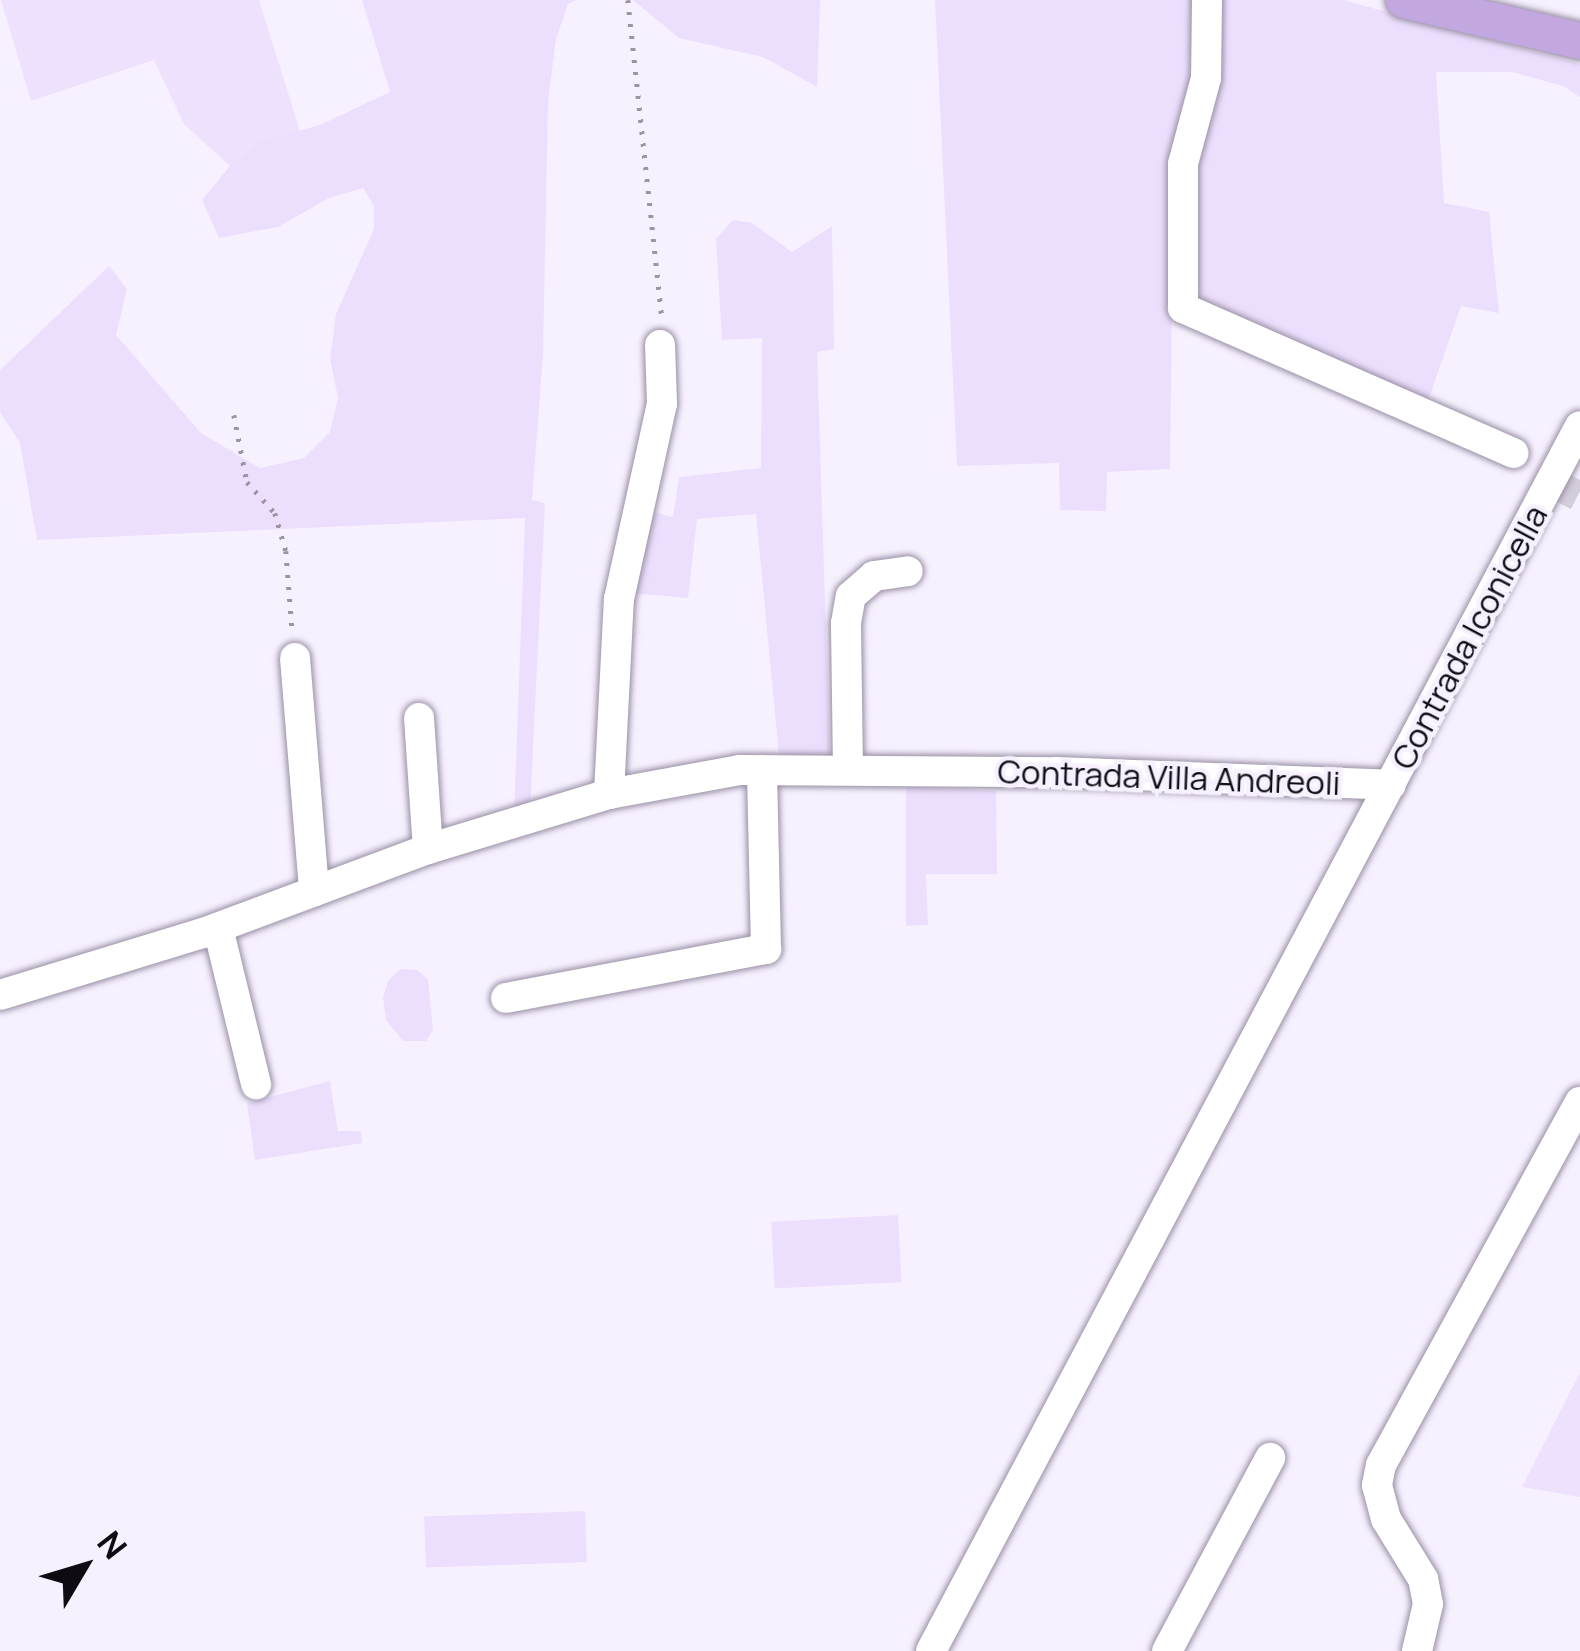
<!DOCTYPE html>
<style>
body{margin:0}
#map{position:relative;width:1580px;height:1651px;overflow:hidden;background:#f7f1ff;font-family:Manrope,sans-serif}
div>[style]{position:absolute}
.built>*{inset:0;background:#ede1fe}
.green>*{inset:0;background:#ecdffe;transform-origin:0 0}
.minor-tunnel>*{height:30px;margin-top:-15px;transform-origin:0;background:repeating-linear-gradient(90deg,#d4cedb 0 30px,transparent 0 45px)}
.path>*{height:4.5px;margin-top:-2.25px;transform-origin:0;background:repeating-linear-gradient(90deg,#9a96a1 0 3px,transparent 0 12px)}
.roads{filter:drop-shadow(0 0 3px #9990a5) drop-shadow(0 0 3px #9990a5)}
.minor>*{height:30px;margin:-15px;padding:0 15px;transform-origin:15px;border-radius:15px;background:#fff}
.major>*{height:36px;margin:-18px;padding:0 18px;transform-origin:18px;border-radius:18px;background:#c2a7e0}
span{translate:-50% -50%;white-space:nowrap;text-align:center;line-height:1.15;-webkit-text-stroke:9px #f7f1ff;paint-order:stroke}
.street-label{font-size:33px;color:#0e0b12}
.north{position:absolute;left:24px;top:1507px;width:120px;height:120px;-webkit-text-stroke:9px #f7f1ff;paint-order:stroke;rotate:52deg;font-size:33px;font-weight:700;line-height:48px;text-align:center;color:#0e0b12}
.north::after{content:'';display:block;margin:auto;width:42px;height:54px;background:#0e0b12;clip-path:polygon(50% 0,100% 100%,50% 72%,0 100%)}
</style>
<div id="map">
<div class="built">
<div style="clip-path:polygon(1px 0,259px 0,300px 131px,230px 166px,184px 124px,154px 60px,31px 101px)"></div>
<div style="clip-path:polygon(1580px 1373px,1580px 1497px,1522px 1487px,1569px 1394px)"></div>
</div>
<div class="green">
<div style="clip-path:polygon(362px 0,577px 0,568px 4px,556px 39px,548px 101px,543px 355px,532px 500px,545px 503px,530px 810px,514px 816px,525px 518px,37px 540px,20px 443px,0 412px,0 370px,109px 266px,127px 289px,116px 335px,201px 433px,260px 468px,304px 458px,330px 432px,338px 398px,330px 359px,336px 314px,374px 229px,374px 206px,363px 188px,329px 198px,278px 227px,219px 238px,202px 200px,230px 166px,260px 142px,320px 125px,390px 92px)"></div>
<div style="clip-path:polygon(633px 0,820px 0,817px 87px,763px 57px,679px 38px)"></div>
<div style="clip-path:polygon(935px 0,1198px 0,1172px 294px,1170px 469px,1107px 472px,1106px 511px,1060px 510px,1059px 463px,957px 466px)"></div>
<div style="clip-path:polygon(1219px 0,1343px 0,1580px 64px,1580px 97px,1563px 86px,1512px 72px,1436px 72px,1444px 203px,1489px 212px,1499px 313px,1461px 306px,1428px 401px,1197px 297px,1196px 162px,1218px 82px)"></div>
<div style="clip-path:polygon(733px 220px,752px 223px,792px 252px,832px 226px,834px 349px,817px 352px,830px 757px,780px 765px,756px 514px,697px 519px,688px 598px,630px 593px,645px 510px,673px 517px,679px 477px,761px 468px,762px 338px,722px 340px,716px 239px)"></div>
<div style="clip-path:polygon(906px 787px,996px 791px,997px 874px,926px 874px,928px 925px,906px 926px)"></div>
<div style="clip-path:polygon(401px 969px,417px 970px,428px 979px,433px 1030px,426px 1041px,403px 1041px,386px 1020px,383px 997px,388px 981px)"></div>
<div style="clip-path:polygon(330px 1081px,338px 1131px,361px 1131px,362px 1143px,255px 1160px,247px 1103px)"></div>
<div style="left:898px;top:1215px;width:67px;height:127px;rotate:87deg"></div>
<div style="left:585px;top:1511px;width:51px;height:161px;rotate:88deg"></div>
</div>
<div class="minor-tunnel">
<div style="left:1551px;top:482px;width:33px;rotate:27deg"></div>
</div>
<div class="path">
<div style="left:628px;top:0;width:318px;rotate:83.9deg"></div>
<div style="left:234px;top:415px;width:68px;rotate:79deg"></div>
<div style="left:247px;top:482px;width:42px;rotate:47.9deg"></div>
<div style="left:275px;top:513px;width:40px;rotate:74deg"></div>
<div style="left:286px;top:551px;width:77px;rotate:85.5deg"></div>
</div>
<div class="roads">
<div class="minor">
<div style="left:1207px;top:0;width:78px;rotate:90.7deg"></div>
<div style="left:1206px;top:78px;width:89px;rotate:105deg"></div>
<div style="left:1183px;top:164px;width:144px;rotate:90deg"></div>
<div style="left:1183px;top:308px;width:361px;rotate:23.7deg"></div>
<div style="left:295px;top:658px;width:234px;rotate:85.3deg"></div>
<div style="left:419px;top:718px;width:131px;rotate:86.1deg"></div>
<div style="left:848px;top:769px;width:146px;rotate:-90.8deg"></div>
<div style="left:846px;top:623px;width:27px;rotate:-80deg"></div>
<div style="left:851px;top:596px;width:30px;rotate:-41deg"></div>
<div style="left:874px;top:576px;width:34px;rotate:-8deg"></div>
<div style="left:609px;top:794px;width:195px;rotate:-87.1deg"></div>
<div style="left:619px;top:599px;width:200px;rotate:-77.6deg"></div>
<div style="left:662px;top:404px;width:59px;rotate:-91.9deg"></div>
<div style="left:218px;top:928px;width:161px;rotate:76.3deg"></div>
<div style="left:0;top:995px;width:212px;rotate:-17deg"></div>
<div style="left:203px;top:933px;width:240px;rotate:-20.5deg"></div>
<div style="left:428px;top:849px;width:189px;rotate:-16.9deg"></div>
<div style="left:609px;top:794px;width:133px;rotate:-10.4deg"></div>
<div style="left:740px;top:770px;width:316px;rotate:0.4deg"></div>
<div style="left:1056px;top:772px;width:335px;rotate:2.2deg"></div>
<div style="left:506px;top:998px;width:265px;rotate:-10.7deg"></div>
<div style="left:766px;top:949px;width:179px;rotate:-91.3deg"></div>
<div style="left:931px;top:1651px;width:1386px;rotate:-62.09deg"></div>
<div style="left:1167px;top:1651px;width:219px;rotate:-61.9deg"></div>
<div style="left:1417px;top:1651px;width:48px;rotate:-76.8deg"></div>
<div style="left:1428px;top:1604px;width:25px;rotate:-101deg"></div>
<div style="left:1423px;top:1579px;width:70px;rotate:-121.7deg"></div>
<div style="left:1386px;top:1519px;width:35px;rotate:-105deg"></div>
<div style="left:1377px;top:1485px;width:20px;rotate:-79deg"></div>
<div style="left:1381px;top:1465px;width:414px;rotate:-61.3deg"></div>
</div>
<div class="major">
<div style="left:1404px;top:0;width:181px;rotate:13.1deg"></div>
</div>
</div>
<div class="street-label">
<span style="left:1469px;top:637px;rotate:-62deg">Contrada Iconicella</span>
<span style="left:1169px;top:777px;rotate:2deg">Contrada Villa Andreoli</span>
</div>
<div class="north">N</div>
</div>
